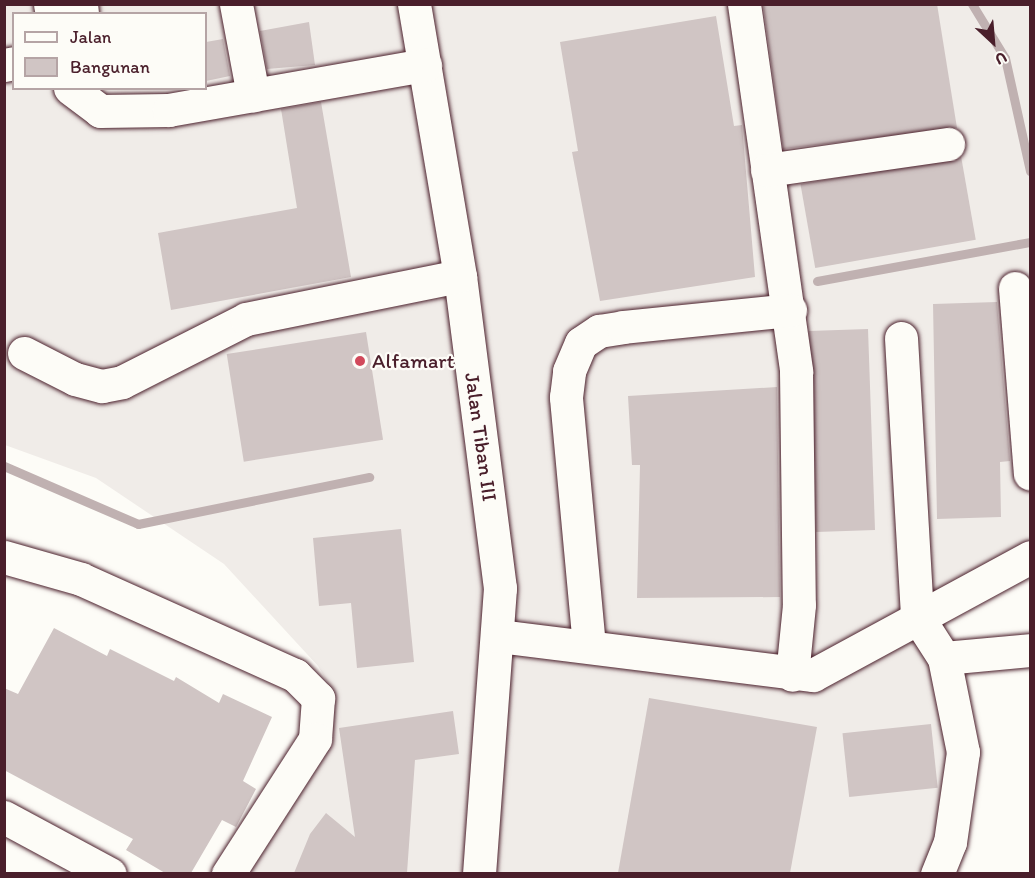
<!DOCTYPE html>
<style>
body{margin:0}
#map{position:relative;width:1035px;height:878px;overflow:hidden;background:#fdfcf7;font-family:Itim,sans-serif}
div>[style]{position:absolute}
.built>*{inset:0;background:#f0ece8}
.stream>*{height:9px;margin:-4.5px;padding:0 4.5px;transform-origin:4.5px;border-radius:4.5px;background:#c0b1b1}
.building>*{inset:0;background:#d0c5c4;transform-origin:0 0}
.roads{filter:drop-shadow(0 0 2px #4a1f2b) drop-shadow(0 0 2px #4a1f2b)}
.minor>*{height:33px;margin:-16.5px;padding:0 16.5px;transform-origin:16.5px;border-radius:16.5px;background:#fdfcf7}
.dots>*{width:16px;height:16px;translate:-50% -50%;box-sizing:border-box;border:3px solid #fdfcf7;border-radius:50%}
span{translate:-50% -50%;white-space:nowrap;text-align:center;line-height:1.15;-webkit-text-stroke:4.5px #fdfcf7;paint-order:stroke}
.poi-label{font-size:21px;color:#4a1f2b}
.left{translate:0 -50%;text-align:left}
.street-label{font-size:21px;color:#4a1f2b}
.frame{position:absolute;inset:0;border:6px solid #4a1f2b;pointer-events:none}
.legend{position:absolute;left:12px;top:12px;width:195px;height:78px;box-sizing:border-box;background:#fdfcf7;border:2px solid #b5a4a5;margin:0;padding:8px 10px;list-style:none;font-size:18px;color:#4a1f2b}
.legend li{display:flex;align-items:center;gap:12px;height:30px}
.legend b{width:30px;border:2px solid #b5a4a5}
.north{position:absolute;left:963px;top:12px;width:60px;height:60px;-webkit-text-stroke:4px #fdfcf7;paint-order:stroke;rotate:154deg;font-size:16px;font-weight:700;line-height:24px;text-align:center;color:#4a1f2b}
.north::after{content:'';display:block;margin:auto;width:21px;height:27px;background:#4a1f2b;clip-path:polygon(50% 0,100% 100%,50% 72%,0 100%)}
</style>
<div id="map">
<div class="built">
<div style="clip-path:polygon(evenodd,4px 5px,1030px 5px,1030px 557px,916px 605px,957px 695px,930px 873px,247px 873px,331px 732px,335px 695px,318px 666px,224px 564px,96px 478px,5px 445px,4px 5px,14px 14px,206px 14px,206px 88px,14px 88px,14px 14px)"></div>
</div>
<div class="stream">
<div style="left:972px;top:4px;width:63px;rotate:58.6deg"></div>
<div style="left:1005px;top:58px;width:116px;rotate:77.5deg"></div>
<div style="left:817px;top:281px;width:217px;rotate:-10.4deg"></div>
<div style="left:4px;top:466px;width:146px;rotate:23.4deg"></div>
<div style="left:138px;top:524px;width:236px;rotate:-11.5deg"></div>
</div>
<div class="building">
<div style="clip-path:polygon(763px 4px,937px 4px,957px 128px,783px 149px)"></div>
<div style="clip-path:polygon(716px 16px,734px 126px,742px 125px,755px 277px,600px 301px,572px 152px,578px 151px,560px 42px)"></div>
<div style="clip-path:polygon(309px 22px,315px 65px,267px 69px,260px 31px)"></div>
<div style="clip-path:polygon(223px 39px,230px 76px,206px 81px,206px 42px)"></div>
<div style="clip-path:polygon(321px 102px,351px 277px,171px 310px,158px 233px,297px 208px,281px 109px)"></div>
<div style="left:961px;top:156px;width:85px;height:163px;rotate:80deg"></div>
<div style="clip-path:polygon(997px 302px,1010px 461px,1000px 462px,1001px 517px,937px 519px,933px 304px)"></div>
<div style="left:868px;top:329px;width:201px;height:59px;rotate:88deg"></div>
<div style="left:366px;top:332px;width:109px;height:141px;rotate:81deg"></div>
<div style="clip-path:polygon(777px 387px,780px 597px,637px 598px,640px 465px,632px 465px,628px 396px)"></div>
<div style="clip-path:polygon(401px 529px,414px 662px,357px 668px,351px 603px,319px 606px,313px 538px)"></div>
<div style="clip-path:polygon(54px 628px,107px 656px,110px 649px,174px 681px,176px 677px,219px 703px,223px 694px,272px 717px,243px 781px,256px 789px,236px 827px,222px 820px,191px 873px,165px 873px,126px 850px,133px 839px,4px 770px,4px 688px,18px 694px)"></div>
<div style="clip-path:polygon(649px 698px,817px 727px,790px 873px,618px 873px)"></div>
<div style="clip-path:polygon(453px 711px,459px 754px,415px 760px,407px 873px,294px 873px,310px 834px,326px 813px,355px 837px,339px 728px)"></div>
<div style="left:931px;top:724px;width:64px;height:89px;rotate:84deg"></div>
</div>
<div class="roads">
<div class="minor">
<div style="left:50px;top:4px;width:10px;rotate:79deg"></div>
<div style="left:81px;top:4px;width:10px;rotate:84deg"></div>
<div style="left:236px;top:4px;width:93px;rotate:79.4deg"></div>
<div style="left:414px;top:4px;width:276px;rotate:80.4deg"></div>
<div style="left:460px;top:276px;width:315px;rotate:82.7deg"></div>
<div style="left:500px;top:588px;width:287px;rotate:94.2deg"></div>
<div style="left:744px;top:4px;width:371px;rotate:81.9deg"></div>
<div style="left:796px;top:371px;width:234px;rotate:89.3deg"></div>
<div style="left:799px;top:605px;width:70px;rotate:95.7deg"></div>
<div style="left:4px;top:65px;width:10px;rotate:-11deg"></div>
<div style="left:70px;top:88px;width:38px;rotate:37deg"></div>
<div style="left:100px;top:111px;width:69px;rotate:-0.8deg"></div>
<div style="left:169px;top:110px;width:260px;rotate:-10deg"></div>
<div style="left:767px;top:170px;width:183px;rotate:-8.2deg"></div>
<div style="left:1015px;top:288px;width:186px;rotate:85.4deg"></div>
<div style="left:901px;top:338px;width:278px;rotate:86.7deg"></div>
<div style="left:917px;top:616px;width:50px;rotate:57.3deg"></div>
<div style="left:944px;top:658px;width:96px;rotate:78.6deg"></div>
<div style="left:963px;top:752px;width:91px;rotate:98.2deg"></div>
<div style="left:950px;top:842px;width:35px;rotate:112deg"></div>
<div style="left:24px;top:353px;width:57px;rotate:27deg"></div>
<div style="left:75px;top:379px;width:28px;rotate:15deg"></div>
<div style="left:102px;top:386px;width:20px;rotate:-11deg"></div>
<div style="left:122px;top:382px;width:139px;rotate:-26.9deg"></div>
<div style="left:246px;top:319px;width:218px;rotate:-11.4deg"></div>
<div style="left:4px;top:557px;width:80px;rotate:15.9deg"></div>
<div style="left:81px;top:579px;width:235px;rotate:24.2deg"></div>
<div style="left:295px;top:675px;width:33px;rotate:45deg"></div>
<div style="left:318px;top:698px;width:41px;rotate:94.2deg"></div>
<div style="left:315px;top:739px;width:161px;rotate:122.8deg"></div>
<div style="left:498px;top:636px;width:317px;rotate:7.1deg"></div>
<div style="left:813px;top:675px;width:247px;rotate:-28.5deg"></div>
<div style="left:589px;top:646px;width:250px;rotate:-95.3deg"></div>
<div style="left:566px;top:397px;width:26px;rotate:-83deg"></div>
<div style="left:569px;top:371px;width:30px;rotate:-67deg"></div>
<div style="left:581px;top:343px;width:22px;rotate:-34deg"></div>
<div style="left:599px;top:331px;width:24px;rotate:-9deg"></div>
<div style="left:623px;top:327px;width:168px;rotate:-5.8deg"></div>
<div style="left:944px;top:658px;width:86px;rotate:-5.3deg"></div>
<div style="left:4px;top:817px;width:120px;rotate:28.3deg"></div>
</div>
</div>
<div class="dots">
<div style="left:360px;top:361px;background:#d1495b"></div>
</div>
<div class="poi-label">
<span class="left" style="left:372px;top:361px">Alfamart</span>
</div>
<div class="street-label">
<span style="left:481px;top:437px;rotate:82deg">Jalan Tiban III</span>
</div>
<div class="frame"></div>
<ul class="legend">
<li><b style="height:8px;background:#fdfcf7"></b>Jalan</li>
<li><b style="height:16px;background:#d0c5c4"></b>Bangunan</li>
</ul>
<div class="north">U</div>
</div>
